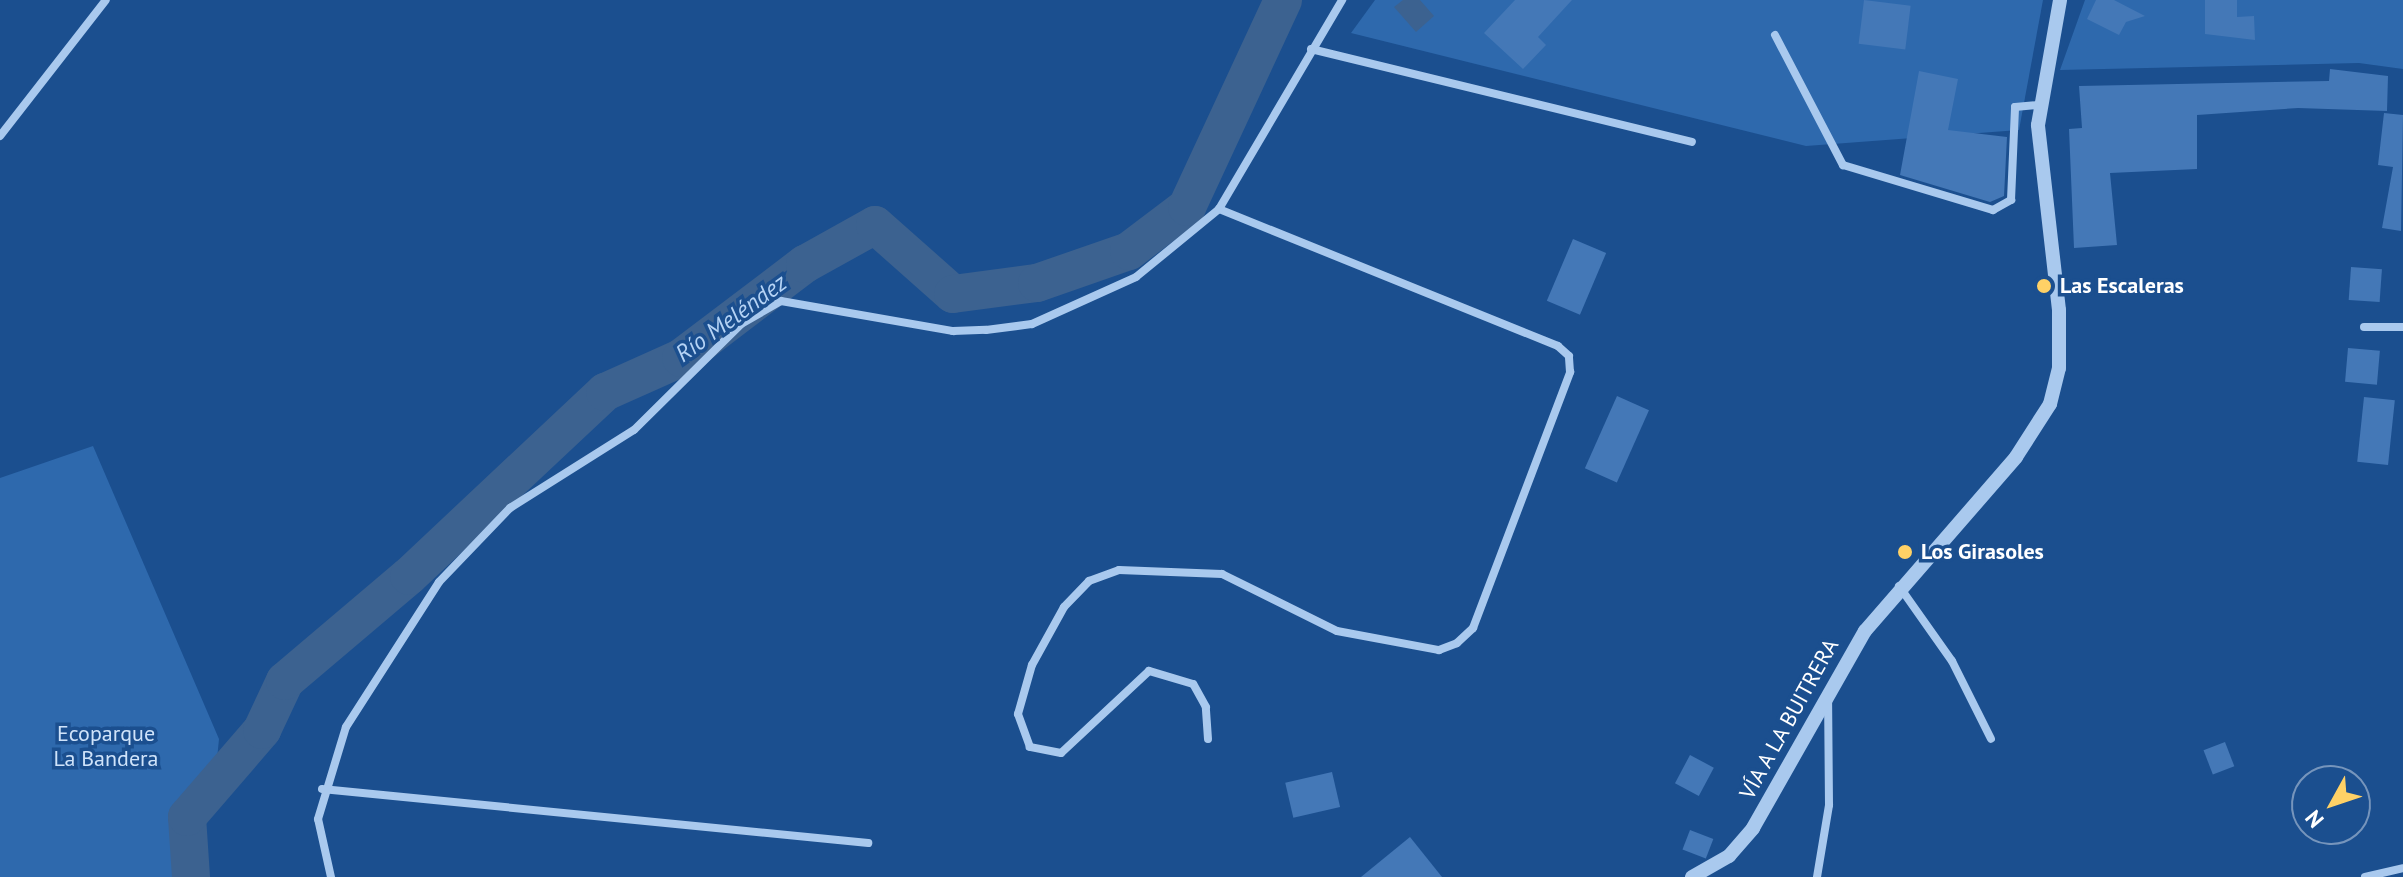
<!DOCTYPE html>
<meta charset="utf-8">
<style>
body{margin:0}
#map{position:relative;width:2403px;height:877px;overflow:hidden;background:#1b4f8f;font-family:"PT Sans",sans-serif}
div>[style]{position:absolute}
.green>*{inset:0;background:#2e69ad}
.water>*{inset:0;background:#3c6290}
.river>*{height:38px;margin:-19px;padding:0 19px;transform-origin:19px;border-radius:19px;background:#3c6290}
.building>*{inset:0;background:#4478b7;transform-origin:0 0}
.minor>*{height:8px;margin:-4px;padding:0 4px;transform-origin:4px;border-radius:4px;background:#a9c9ee}
.tertiary>*{height:14px;margin:-7px;padding:0 7px;transform-origin:7px;border-radius:7px;background:#a9c9ee}
.dots>*{width:22px;height:22px;translate:-50% -50%;box-sizing:border-box;border:4px solid #1b4f8f;border-radius:50%}
span{translate:-50% -50%;white-space:nowrap;text-align:center;line-height:1.15;-webkit-text-stroke:7px #1b4f8f;paint-order:stroke}
.poi-label{font-size:22px;color:#fff;font-weight:700}
.left{translate:0 -50%;text-align:left}
.street-label{font-size:22px;color:#fff}
.park-label{font-size:22px;color:#cfe3fa}
.water-label{font-size:24px;color:#b5d3f5;font-style:italic}
.north{position:absolute;left:2291px;top:765px;width:80px;height:80px;box-sizing:border-box;background:#1b4f8f;border:2px solid #7695bc;border-radius:50%;rotate:230deg;font-size:22px;font-weight:700;line-height:32px;text-align:center;color:#fff}
.north::after{content:'';display:block;margin:auto;width:28px;height:36px;background:#ffd166;clip-path:polygon(50% 0,100% 100%,50% 72%,0 100%)}
</style>
<div id="map">
<div class="green">
<div style="clip-path:polygon(1375px 0,2043px 0,2019px 130px,1806px 146px,1351px 33px)"></div>
<div style="clip-path:polygon(2085px 0,2403px 0,2403px 69px,2359px 63px,2060px 70px)"></div>
<div style="clip-path:polygon(93px 446px,219px 739px,215px 779px,187px 817px,191px 877px,0 877px,0 478px)"></div>
</div>
<div class="water">
<div style="clip-path:polygon(1403px 0,1420px 0,1434px 16px,1416px 32px,1394px 7px)"></div>
</div>
<div class="river">
<div style="left:191px;top:877px;width:60px;rotate:-93.8deg"></div>
<div style="left:187px;top:817px;width:115px;rotate:-49.2deg"></div>
<div style="left:262px;top:730px;width:54px;rotate:-64.9deg"></div>
<div style="left:285px;top:681px;width:162px;rotate:-40.3deg"></div>
<div style="left:409px;top:576px;width:269px;rotate:-43.2deg"></div>
<div style="left:605px;top:392px;width:83px;rotate:-24.1deg"></div>
<div style="left:681px;top:358px;width:156px;rotate:-37.2deg"></div>
<div style="left:805px;top:264px;width:80px;rotate:-29.1deg"></div>
<div style="left:875px;top:225px;width:104px;rotate:41.5deg"></div>
<div style="left:953px;top:294px;width:85px;rotate:-7.5deg"></div>
<div style="left:1037px;top:283px;width:97px;rotate:-19.2deg"></div>
<div style="left:1129px;top:251px;width:73px;rotate:-37.2deg"></div>
<div style="left:1187px;top:207px;width:228px;rotate:-65.1deg"></div>
</div>
<div class="building">
<div style="clip-path:polygon(1515px 0,1572px 0,1538px 37px,1546px 45px,1523px 69px,1484px 33px)"></div>
<div style="left:1864px;top:0;width:47px;height:44px;rotate:7deg"></div>
<div style="clip-path:polygon(2096px 0,2114px 0,2145px 16px,2126px 22px,2119px 35px,2087px 19px)"></div>
<div style="clip-path:polygon(2205px 0,2237px 0,2237px 17px,2254px 16px,2255px 40px,2205px 34px)"></div>
<div style="clip-path:polygon(2330px 69px,2388px 76px,2387px 111px,2298px 108px,2197px 115px,2197px 169px,2110px 173px,2117px 245px,2074px 248px,2069px 129px,2082px 128px,2079px 86px,2329px 81px)"></div>
<div style="clip-path:polygon(1919px 71px,1958px 79px,1948px 130px,2007px 137px,2004px 196px,1990px 202px,1900px 175px)"></div>
<div style="clip-path:polygon(2384px 113px,2403px 115px,2401px 231px,2382px 228px,2393px 167px,2378px 165px)"></div>
<div style="left:1573px;top:239px;width:36px;height:67px;rotate:23deg"></div>
<div style="left:2351px;top:267px;width:31px;height:33px;rotate:4deg"></div>
<div style="left:2348px;top:348px;width:32px;height:34px;rotate:5deg"></div>
<div style="left:1617px;top:396px;width:35px;height:79px;rotate:24deg"></div>
<div style="left:2364px;top:397px;width:31px;height:65px;rotate:6deg"></div>
<div style="left:2225px;top:742px;width:26px;height:23px;rotate:69deg"></div>
<div style="left:1690px;top:755px;width:27px;height:32px;rotate:28deg"></div>
<div style="left:1332px;top:772px;width:36px;height:48px;rotate:77deg"></div>
<div style="left:1690px;top:830px;width:25px;height:21px;rotate:21deg"></div>
<div style="clip-path:polygon(1410px 837px,1442px 877px,1361px 877px)"></div>
</div>
<div class="minor">
<div style="left:1775px;top:35px;width:147px;rotate:62.4deg"></div>
<div style="left:1843px;top:165px;width:157px;rotate:16.7deg"></div>
<div style="left:1993px;top:210px;width:21px;rotate:-29deg"></div>
<div style="left:2011px;top:200px;width:93px;rotate:-87.5deg"></div>
<div style="left:2015px;top:107px;width:24px;rotate:-5deg"></div>
<div style="left:1311px;top:49px;width:392px;rotate:13.7deg"></div>
<div style="left:0;top:136px;width:172px;rotate:-52.1deg"></div>
<div style="left:2364px;top:327px;width:39px"></div>
<div style="left:1899px;top:586px;width:92px;rotate:54.8deg"></div>
<div style="left:1952px;top:661px;width:87px;rotate:63.4deg"></div>
<div style="left:1208px;top:739px;width:32px;rotate:-94deg"></div>
<div style="left:1206px;top:707px;width:26px;rotate:-119deg"></div>
<div style="left:1193px;top:684px;width:46px;rotate:-163.5deg"></div>
<div style="left:1149px;top:671px;width:120px;rotate:137deg"></div>
<div style="left:1061px;top:753px;width:32px;rotate:-169deg"></div>
<div style="left:1030px;top:747px;width:35px;rotate:-110deg"></div>
<div style="left:1018px;top:714px;width:51px;rotate:-74.1deg"></div>
<div style="left:1032px;top:665px;width:66px;rotate:-61.1deg"></div>
<div style="left:1064px;top:607px;width:36px;rotate:-46deg"></div>
<div style="left:1089px;top:581px;width:32px;rotate:-20deg"></div>
<div style="left:1119px;top:570px;width:103px;rotate:2.2deg"></div>
<div style="left:1222px;top:574px;width:128px;rotate:26.4deg"></div>
<div style="left:1337px;top:631px;width:104px;rotate:10.6deg"></div>
<div style="left:1439px;top:650px;width:19px;rotate:-21deg"></div>
<div style="left:1457px;top:643px;width:22px;rotate:-43deg"></div>
<div style="left:1473px;top:628px;width:274px;rotate:-69.2deg"></div>
<div style="left:1570px;top:372px;width:16px;rotate:-94deg"></div>
<div style="left:1569px;top:356px;width:15px;rotate:-138deg"></div>
<div style="left:1558px;top:346px;width:366px;rotate:-158deg"></div>
<div style="left:322px;top:789px;width:549px;rotate:5.65deg"></div>
<div style="left:331px;top:877px;width:59px;rotate:-102.6deg"></div>
<div style="left:318px;top:819px;width:96px;rotate:-73.1deg"></div>
<div style="left:346px;top:727px;width:172px;rotate:-57.3deg"></div>
<div style="left:439px;top:582px;width:103px;rotate:-46.2deg"></div>
<div style="left:510px;top:508px;width:146px;rotate:-32.2deg"></div>
<div style="left:634px;top:430px;width:151px;rotate:-44.7deg"></div>
<div style="left:741px;top:324px;width:46px;rotate:-29.9deg"></div>
<div style="left:781px;top:301px;width:175px;rotate:9.9deg"></div>
<div style="left:953px;top:331px;width:33px;rotate:-2deg"></div>
<div style="left:986px;top:330px;width:46px;rotate:-7.4deg"></div>
<div style="left:1032px;top:324px;width:114px;rotate:-24.3deg"></div>
<div style="left:1136px;top:277px;width:107px;rotate:-39.3deg"></div>
<div style="left:1219px;top:209px;width:243px;rotate:-59.5deg"></div>
<div style="left:1817px;top:877px;width:73px;rotate:-80.5deg"></div>
<div style="left:1829px;top:805px;width:106px;rotate:-90.5deg"></div>
<div style="left:2365px;top:877px;width:39px;rotate:-13deg"></div>
</div>
<div class="tertiary">
<div style="left:1692px;top:877px;width:43px;rotate:-29.6deg"></div>
<div style="left:1729px;top:856px;width:37px;rotate:-49deg"></div>
<div style="left:1753px;top:828px;width:227px;rotate:-60.4deg"></div>
<div style="left:1865px;top:631px;width:230px;rotate:-49deg"></div>
<div style="left:2016px;top:457px;width:63px;rotate:-57.3deg"></div>
<div style="left:2050px;top:404px;width:37px;rotate:-76deg"></div>
<div style="left:2059px;top:368px;width:58px;rotate:-90deg"></div>
<div style="left:2059px;top:310px;width:186px;rotate:-96.5deg"></div>
<div style="left:2038px;top:125px;width:127px;rotate:-80deg"></div>
</div>
<div class="dots">
<div style="left:2044px;top:286px;background:#ffd166"></div>
<div style="left:1905px;top:552px;background:#ffd166"></div>
</div>
<div class="poi-label">
<span class="left" style="left:2060px;top:286px">Las Escaleras</span>
<span class="left" style="left:1921px;top:552px">Los Girasoles</span>
</div>
<div class="street-label">
<span style="left:1789px;top:719px;rotate:-61deg">VÍA A LA BUITRERA</span>
</div>
<div class="park-label">
<span style="left:106px;top:746px">Ecoparque<br>La Bandera</span>
</div>
<div class="water-label">
<span style="left:731px;top:318px;rotate:-36deg">Río Meléndez</span>
</div>
<div class="north">N</div>
</div>
